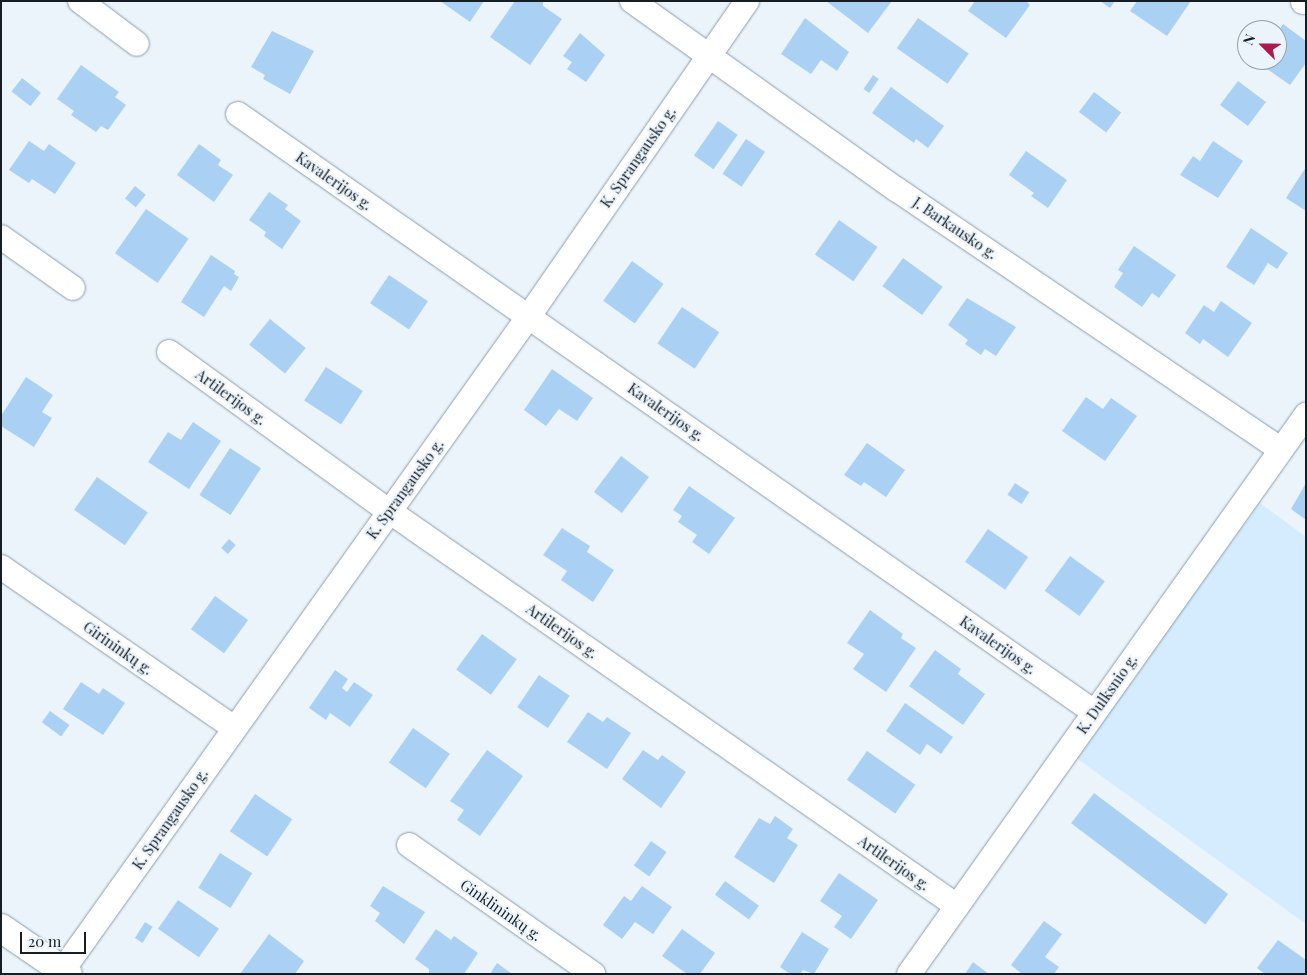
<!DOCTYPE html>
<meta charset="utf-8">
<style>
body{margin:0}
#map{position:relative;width:1307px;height:975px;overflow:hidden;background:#ecf4fb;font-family:"Playfair Display",serif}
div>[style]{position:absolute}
.built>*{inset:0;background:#d5ebfe}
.building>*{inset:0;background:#aad1f3;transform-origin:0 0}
.roads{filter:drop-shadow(0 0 1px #8a9eaf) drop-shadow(0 0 1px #8a9eaf)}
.street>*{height:24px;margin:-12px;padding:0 12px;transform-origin:12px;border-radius:12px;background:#fff}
.secondary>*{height:28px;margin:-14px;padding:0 14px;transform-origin:14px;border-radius:14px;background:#fff}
span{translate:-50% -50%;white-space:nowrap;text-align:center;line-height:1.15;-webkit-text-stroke:4px #ecf4fb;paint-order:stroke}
.street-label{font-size:15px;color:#161d24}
.frame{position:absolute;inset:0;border:2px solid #161d24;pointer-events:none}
.north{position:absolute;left:1237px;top:20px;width:50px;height:50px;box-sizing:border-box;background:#ecf4fb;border:1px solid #969ea5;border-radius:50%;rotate:293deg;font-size:14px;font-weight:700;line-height:20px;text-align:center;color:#161d24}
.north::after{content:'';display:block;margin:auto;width:18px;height:22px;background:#ac1a4d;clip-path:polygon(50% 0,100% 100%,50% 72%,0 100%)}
.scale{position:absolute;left:20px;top:932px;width:66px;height:22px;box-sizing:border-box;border:2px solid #161d24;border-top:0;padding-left:6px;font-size:15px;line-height:18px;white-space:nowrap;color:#161d24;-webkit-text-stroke:4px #ecf4fb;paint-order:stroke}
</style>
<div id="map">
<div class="built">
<div style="clip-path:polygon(1260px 503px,1306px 537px,1306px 924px,1075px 757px)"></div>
</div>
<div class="building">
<div style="clip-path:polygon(440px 1px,484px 1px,470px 22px)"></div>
<div style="clip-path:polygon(515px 1px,543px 1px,543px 6px,562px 19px,530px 65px,490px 37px)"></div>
<div style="clip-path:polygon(826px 1px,892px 1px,868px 33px)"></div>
<div style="clip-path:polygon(975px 1px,1026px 1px,1030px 5px,1006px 38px,968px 11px)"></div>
<div style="clip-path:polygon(1100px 1px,1115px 1px,1110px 8px)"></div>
<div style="clip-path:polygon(1137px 1px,1191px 1px,1167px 36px,1130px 11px)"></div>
<div style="clip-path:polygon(805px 18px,849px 52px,837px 71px,821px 60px,811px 74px,781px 54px)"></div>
<div style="left:918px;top:18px;width:62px;height:37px;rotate:35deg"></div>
<div style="clip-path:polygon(1283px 24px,1306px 41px,1306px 63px,1290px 85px,1257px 62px,1277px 60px,1277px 33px)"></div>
<div style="clip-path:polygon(272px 31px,314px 51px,290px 94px,263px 79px,265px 75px,251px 67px)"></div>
<div style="clip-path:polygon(580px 33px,605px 55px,586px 82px,567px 69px,572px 62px,563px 56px)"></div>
<div style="clip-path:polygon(81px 65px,119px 92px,115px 97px,126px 105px,108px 130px,101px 126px,96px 132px,71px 115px,74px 111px,57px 99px)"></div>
<div style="left:873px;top:75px;width:7px;height:17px;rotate:34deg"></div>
<div style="left:22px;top:78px;width:24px;height:17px;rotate:38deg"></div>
<div style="left:1238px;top:81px;width:35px;height:30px;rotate:37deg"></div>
<div style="clip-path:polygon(891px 87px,944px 126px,928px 148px,916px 139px,914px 143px,872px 113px)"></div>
<div style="left:1094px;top:92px;width:34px;height:25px;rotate:37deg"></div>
<div style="left:718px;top:121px;width:24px;height:42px;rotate:35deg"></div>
<div style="left:746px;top:139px;width:23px;height:42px;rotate:34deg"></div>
<div style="clip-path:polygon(29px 141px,44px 151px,49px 144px,76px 163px,55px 194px,32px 179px,29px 183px,9px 170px)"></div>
<div style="clip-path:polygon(1213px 141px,1243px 161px,1218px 198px,1180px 175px,1193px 156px,1200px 161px)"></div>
<div style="clip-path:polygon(199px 144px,221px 160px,218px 165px,233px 175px,214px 202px,177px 175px)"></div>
<div style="clip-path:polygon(1026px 151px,1067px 180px,1048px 208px,1031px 196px,1034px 193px,1009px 175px)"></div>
<div style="clip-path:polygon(1306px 167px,1306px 211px,1286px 198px)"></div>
<div style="left:135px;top:186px;width:14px;height:16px;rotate:39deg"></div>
<div style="clip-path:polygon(269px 192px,288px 205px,285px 209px,301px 221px,282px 249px,264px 236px,266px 232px,249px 220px)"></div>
<div style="left:146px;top:209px;width:52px;height:54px;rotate:35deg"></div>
<div style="left:839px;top:220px;width:47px;height:42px;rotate:35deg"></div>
<div style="clip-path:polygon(1251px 228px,1288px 253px,1277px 269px,1268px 263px,1254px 285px,1226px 267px)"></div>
<div style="clip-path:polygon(1134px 246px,1176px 275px,1159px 298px,1152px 293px,1142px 307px,1114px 287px,1123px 273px,1118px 270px)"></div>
<div style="clip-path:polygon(211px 255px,235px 271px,234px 274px,239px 277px,231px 291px,224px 286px,204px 317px,181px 302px)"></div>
<div style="left:903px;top:258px;width:49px;height:35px;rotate:36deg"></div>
<div style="left:632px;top:261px;width:39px;height:49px;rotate:36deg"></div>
<div style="left:389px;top:275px;width:47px;height:34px;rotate:34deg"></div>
<div style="clip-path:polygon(967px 298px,1016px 327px,996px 356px,985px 349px,981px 355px,965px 344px,968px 340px,948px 325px)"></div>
<div style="clip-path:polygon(1221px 301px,1252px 323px,1228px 357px,1203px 339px,1200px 344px,1185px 333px,1204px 305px,1214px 312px)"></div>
<div style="left:682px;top:307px;width:45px;height:44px;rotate:34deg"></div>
<div style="left:270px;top:319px;width:46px;height:33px;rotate:39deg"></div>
<div style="left:326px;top:367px;width:44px;height:40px;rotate:33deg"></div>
<div style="clip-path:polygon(552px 369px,593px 398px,577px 421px,559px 409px,546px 426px,524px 410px)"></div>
<div style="clip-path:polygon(26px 377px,53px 395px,42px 412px,52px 418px,34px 447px,1px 426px,1px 416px)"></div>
<div style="clip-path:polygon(1086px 397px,1103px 409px,1111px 398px,1137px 416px,1105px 461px,1062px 431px)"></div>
<div style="clip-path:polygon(193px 422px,221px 441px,189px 489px,148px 462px,168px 432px,181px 440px)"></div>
<div style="clip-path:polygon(867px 443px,905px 470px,886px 497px,864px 482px,861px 486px,844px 475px)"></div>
<div style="left:230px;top:448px;width:37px;height:56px;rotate:33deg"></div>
<div style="left:621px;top:456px;width:35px;height:45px;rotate:37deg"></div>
<div style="left:97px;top:477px;width:62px;height:40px;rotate:35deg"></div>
<div style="left:1015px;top:483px;width:17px;height:14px;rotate:33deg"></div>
<div style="clip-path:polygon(1306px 483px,1306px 520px,1291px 509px)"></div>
<div style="clip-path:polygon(689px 486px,735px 518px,709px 554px,692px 542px,697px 535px,678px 522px,682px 516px,673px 510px)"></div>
<div style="clip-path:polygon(562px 528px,590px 546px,587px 552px,614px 570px,593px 602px,561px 580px,567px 571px,543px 555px)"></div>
<div style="left:988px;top:529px;width:49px;height:40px;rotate:35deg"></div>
<div style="left:229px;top:539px;width:9px;height:12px;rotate:41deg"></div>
<div style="left:1070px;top:556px;width:43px;height:43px;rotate:36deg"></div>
<div style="left:215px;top:596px;width:41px;height:41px;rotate:36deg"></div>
<div style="clip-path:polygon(870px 610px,903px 634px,901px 638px,916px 648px,886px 692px,853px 669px,864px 654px,847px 643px)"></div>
<div style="left:482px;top:634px;width:43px;height:44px;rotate:36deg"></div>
<div style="clip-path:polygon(935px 650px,961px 669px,958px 674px,985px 694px,963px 725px,909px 686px)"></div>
<div style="clip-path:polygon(335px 670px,348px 679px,342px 688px,347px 692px,354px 682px,373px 695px,350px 727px,330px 713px,326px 720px,309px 708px)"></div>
<div style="left:539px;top:675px;width:37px;height:39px;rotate:34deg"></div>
<div style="clip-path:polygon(81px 682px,99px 694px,103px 688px,125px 703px,103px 735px,63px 709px)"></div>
<div style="clip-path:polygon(905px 703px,953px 737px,941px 754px,927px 744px,920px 755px,886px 731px)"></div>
<div style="left:50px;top:711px;width:24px;height:14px;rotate:36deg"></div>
<div style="clip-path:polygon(588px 712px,603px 722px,607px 717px,631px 733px,607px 769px,567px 742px)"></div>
<div style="left:413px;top:728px;width:45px;height:42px;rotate:35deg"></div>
<div style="clip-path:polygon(487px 750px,523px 776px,480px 836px,457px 820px,464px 810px,450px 801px)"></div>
<div style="clip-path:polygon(643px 750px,658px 760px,662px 755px,686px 772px,661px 808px,622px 779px)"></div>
<div style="left:867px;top:751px;width:59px;height:35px;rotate:35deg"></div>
<div style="left:1094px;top:793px;width:168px;height:38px;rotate:37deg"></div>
<div style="left:255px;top:794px;width:45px;height:45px;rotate:34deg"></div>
<div style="clip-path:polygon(775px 816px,793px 829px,787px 838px,798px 845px,774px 883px,734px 857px,759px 818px,770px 824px)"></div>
<div style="left:651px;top:841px;width:19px;height:30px;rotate:35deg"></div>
<div style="left:220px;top:853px;width:38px;height:41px;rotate:32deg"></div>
<div style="clip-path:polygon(839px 873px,878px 900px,851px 939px,834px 927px,842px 916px,820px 901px)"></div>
<div style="left:725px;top:881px;width:42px;height:17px;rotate:36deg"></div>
<div style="clip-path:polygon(383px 886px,425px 912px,404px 944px,375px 921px,380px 913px,370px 906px)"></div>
<div style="clip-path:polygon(642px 886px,672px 907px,653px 934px,635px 922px,622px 939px,603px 925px,624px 896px,631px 901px)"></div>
<div style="left:178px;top:900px;width:50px;height:35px;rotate:35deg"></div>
<div style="clip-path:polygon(1044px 921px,1062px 934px,1045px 957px,1059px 967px,1054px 974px,1022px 974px,1011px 965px)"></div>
<div style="left:145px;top:922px;width:9px;height:19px;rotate:32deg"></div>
<div style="clip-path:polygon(436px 929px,451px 940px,454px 936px,478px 953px,464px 974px,429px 974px,429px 969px,415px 959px)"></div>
<div style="clip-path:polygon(682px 929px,715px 953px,700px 974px,687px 974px,662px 956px)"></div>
<div style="clip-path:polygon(802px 932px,829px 949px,814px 974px,803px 970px,800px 974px,790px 974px,780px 967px)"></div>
<div style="clip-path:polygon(269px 934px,304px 961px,295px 974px,240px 974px)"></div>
<div style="clip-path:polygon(1278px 940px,1306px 960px,1306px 974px,1265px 974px,1257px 968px)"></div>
<div style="clip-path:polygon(973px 962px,989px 974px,965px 974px)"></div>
<div style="clip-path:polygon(497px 963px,512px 974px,490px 974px)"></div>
</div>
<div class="roads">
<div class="street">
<div style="left:80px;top:1px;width:71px;rotate:37deg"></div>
<div style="left:632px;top:1px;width:324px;rotate:35.5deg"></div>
<div style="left:896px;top:189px;width:465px;rotate:34.1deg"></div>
<div style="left:1303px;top:1px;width:1px;rotate:90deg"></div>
<div style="left:238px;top:114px;width:1044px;rotate:34.94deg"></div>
<div style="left:1px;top:237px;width:88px;rotate:35.3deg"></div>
<div style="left:169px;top:352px;width:271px;rotate:35.9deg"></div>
<div style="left:389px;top:511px;width:692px;rotate:34.82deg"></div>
<div style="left:1px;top:567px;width:283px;rotate:34.6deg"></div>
<div style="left:409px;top:845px;width:225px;rotate:35deg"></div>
<div style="left:60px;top:974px;width:808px;rotate:-54.52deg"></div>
<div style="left:529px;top:316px;width:383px;rotate:-55.3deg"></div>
<div style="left:909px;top:974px;width:686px;rotate:-54.62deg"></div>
</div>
<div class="secondary">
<div style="left:1px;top:928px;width:81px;rotate:34.5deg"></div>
</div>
</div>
<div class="street-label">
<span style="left:638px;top:157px;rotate:-55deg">K. Sprangausko g.</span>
<span style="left:334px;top:181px;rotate:35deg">Kavalerijos g.</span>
<span style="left:955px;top:228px;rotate:34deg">J. Barkausko g.</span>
<span style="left:231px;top:397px;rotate:36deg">Artilerijos g.</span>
<span style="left:666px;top:412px;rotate:35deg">Kavalerijos g.</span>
<span style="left:405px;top:489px;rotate:-54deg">K. Sprangausko g.</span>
<span style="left:562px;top:631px;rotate:35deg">Artilerijos g.</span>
<span style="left:998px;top:645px;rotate:35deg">Kavalerijos g.</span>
<span style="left:118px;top:648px;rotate:35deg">Girininkų g.</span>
<span style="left:1107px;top:694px;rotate:-55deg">K. Dulksnio g.</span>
<span style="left:170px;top:819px;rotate:-55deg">K. Sprangausko g.</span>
<span style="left:894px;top:863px;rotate:35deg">Artilerijos g.</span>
<span style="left:501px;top:910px;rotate:35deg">Ginklininkų g.</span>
</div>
<div class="frame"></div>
<div class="north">N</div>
<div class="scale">20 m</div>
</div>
